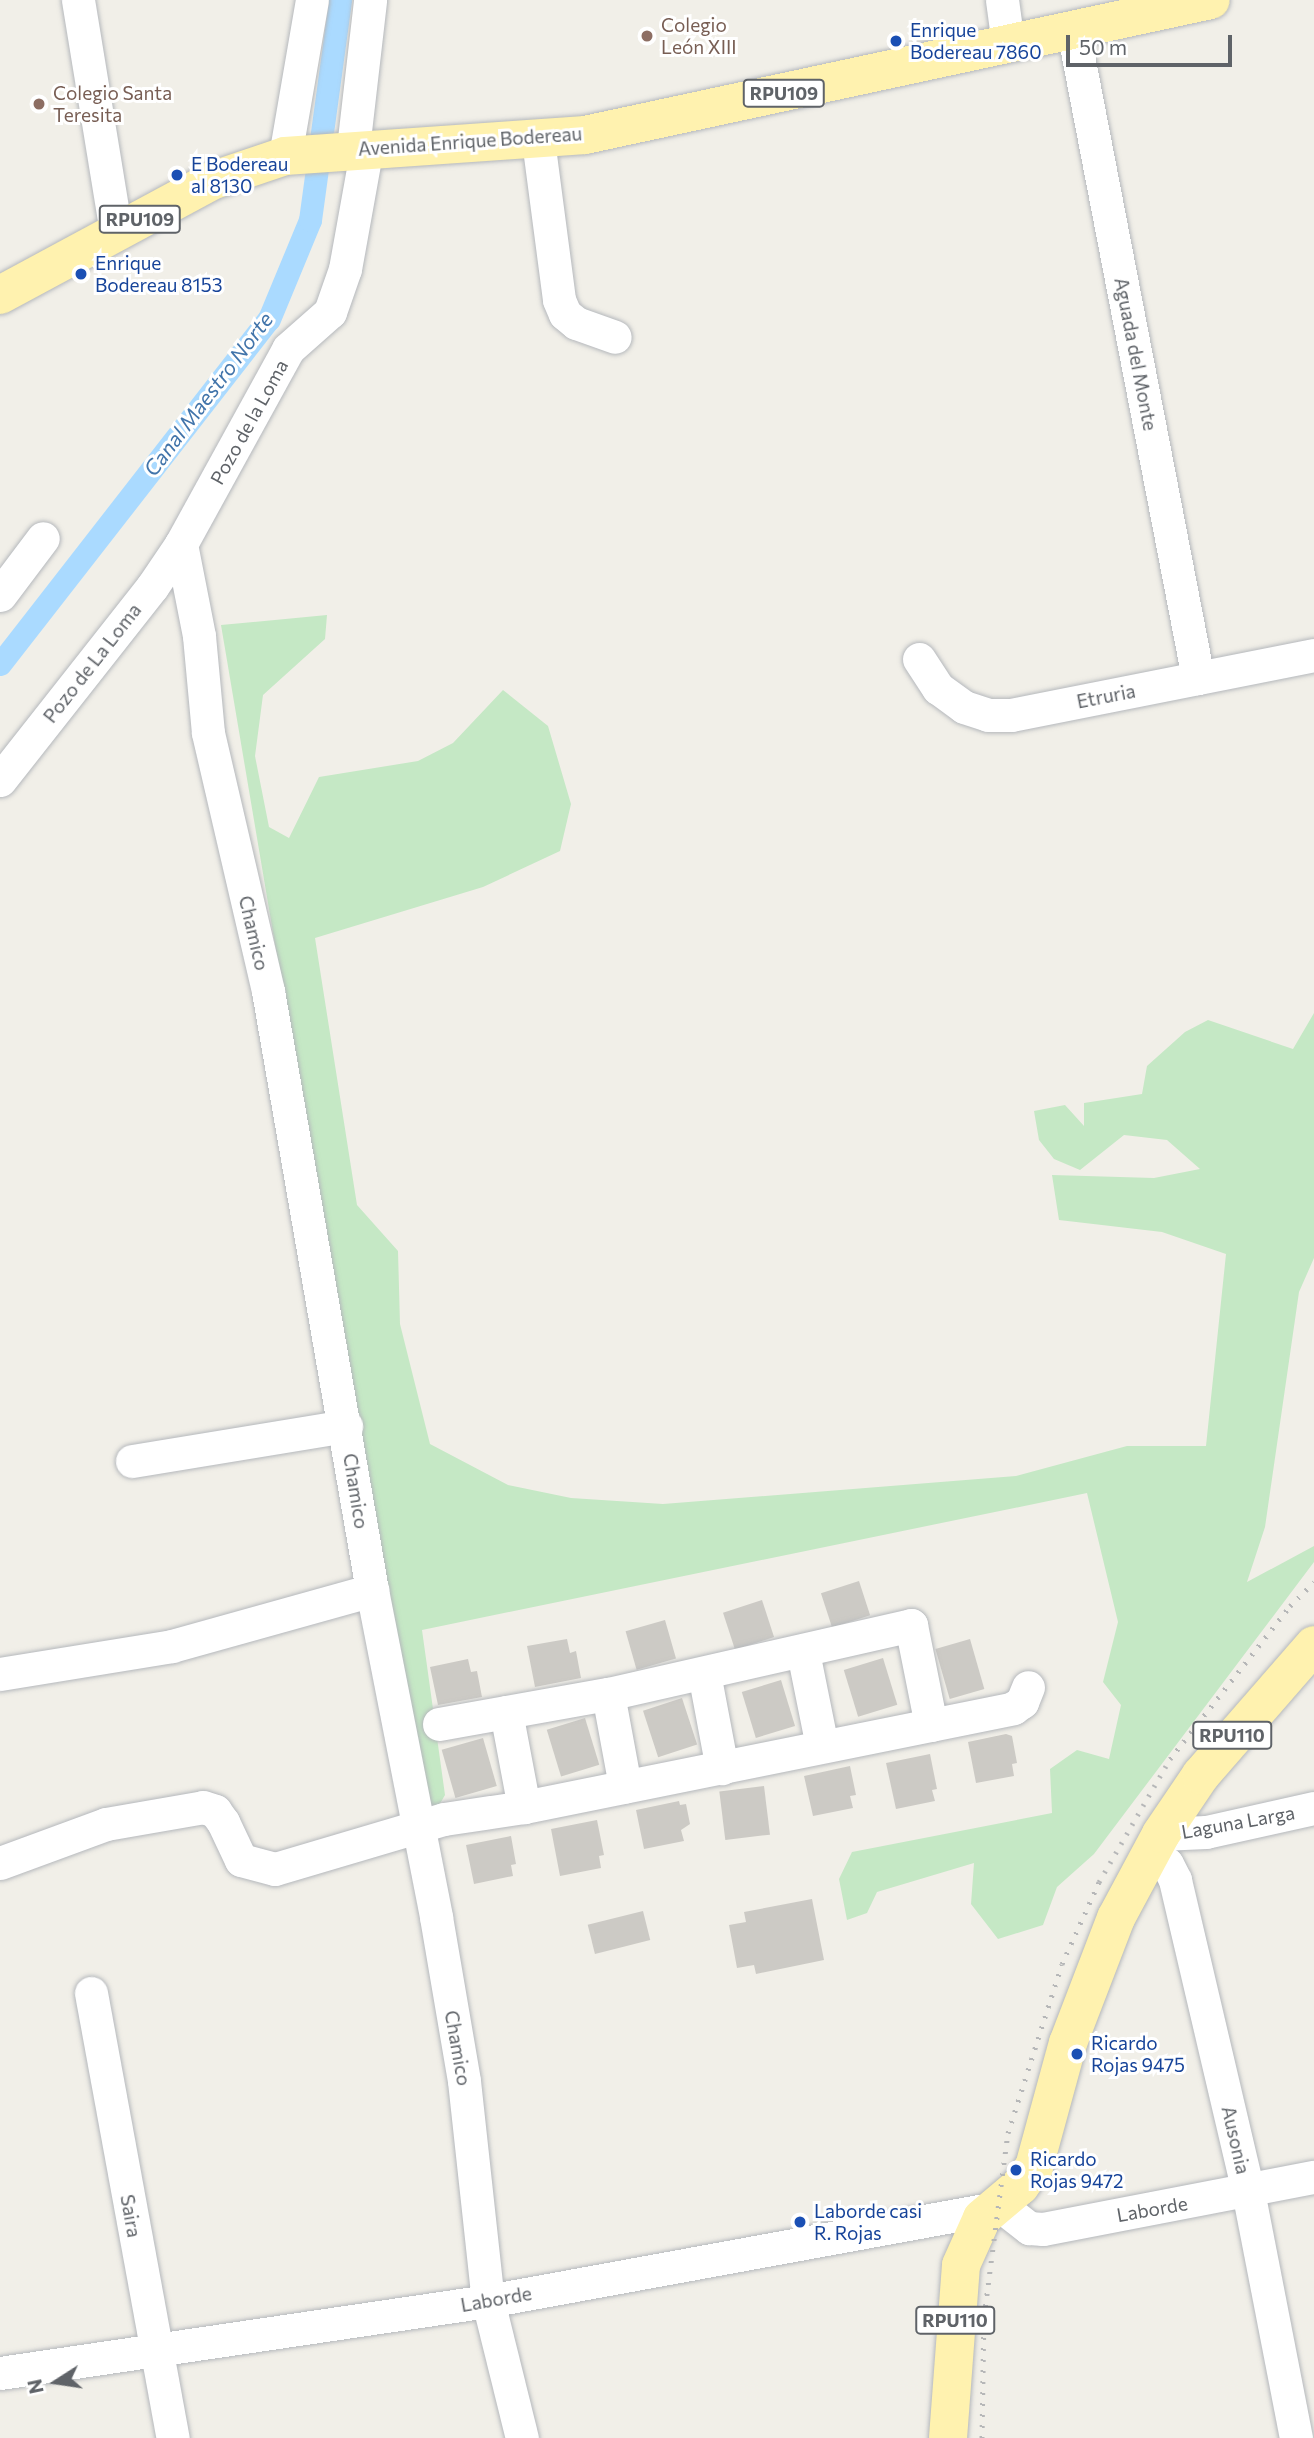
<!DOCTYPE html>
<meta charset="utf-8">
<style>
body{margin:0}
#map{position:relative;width:1314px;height:2438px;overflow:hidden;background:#f1efe8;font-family:Commissioner,sans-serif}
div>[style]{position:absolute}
.green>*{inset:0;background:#c5e8c5}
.canal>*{height:23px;margin:-11.5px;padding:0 11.5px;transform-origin:11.5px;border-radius:11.5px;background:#aadaff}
.building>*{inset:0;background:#cccac5;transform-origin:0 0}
.roads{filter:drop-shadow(0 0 2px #b5b8bc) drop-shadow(0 0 2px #b5b8bc)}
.minor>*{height:33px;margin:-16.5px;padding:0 16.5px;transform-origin:16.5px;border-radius:16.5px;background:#fff}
.major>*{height:38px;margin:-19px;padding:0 19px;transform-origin:19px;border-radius:19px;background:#fff2af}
.rail>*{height:5px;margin-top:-2.5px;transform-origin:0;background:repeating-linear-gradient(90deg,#b6b7b8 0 2px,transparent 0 11px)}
.dots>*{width:19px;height:19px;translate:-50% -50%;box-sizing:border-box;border:4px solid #fff;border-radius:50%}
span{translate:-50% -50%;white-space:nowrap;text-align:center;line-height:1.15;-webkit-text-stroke:6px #fff;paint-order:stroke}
.shield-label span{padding:2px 5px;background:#fff;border:2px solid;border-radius:5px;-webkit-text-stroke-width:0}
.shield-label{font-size:18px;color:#5f6368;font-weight:700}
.education-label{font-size:19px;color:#785e54}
.left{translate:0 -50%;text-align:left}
.transit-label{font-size:19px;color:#164399}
.street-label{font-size:19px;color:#5f6368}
.water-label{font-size:21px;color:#4174aa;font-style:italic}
.north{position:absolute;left:21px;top:2347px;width:70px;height:70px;-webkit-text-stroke:5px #fff;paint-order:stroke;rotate:258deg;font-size:19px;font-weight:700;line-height:28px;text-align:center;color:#5f6368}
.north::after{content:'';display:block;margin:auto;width:24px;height:32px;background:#5f6368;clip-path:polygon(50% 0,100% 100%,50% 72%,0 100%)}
.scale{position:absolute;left:1066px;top:35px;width:166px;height:32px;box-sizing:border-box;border:4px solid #5f6368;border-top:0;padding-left:9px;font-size:21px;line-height:24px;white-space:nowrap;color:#5f6368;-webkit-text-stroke:5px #fff;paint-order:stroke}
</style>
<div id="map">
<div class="green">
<div style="clip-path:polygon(327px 615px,325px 639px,263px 695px,255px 756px,269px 827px,289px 838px,319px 777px,418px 761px,453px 743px,503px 690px,548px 726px,571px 804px,560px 851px,483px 887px,315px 938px,357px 1205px,398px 1251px,400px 1324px,430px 1444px,508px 1485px,571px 1498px,663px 1504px,1016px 1476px,1127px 1446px,1206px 1446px,1226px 1254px,1162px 1232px,1059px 1220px,1052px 1175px,1154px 1178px,1200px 1169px,1167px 1140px,1124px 1135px,1080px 1170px,1054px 1159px,1039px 1140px,1034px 1111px,1065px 1105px,1084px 1126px,1084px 1103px,1142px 1094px,1147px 1066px,1185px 1032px,1208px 1020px,1293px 1049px,1314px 1013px,1314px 1258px,1299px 1292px,1265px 1527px,1247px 1582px,1314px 1546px,1314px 1562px,1094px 1854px,1057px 1887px,1043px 1925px,998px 1939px,971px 1904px,974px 1863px,877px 1892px,867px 1913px,847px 1920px,839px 1879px,852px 1852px,1052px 1813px,1050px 1769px,1077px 1750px,1109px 1759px,1121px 1705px,1103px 1682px,1118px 1622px,1087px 1493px,422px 1630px,445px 1795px,438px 1807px,420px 1802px,221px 625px)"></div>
</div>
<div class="canal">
<div style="left:0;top:664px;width:437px;rotate:-52.1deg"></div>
<div style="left:269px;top:319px;width:107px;rotate:-67.5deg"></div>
<div style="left:310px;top:220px;width:222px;rotate:-82.2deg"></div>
</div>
<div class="building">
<div style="left:859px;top:1581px;width:36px;height:40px;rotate:72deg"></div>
<div style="left:762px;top:1600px;width:39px;height:41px;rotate:72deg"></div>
<div style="left:665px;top:1620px;width:40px;height:41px;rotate:74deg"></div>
<div style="clip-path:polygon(567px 1639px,570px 1653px,576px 1651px,581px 1678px,535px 1687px,527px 1646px)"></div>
<div style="left:970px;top:1639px;width:52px;height:36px;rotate:74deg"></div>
<div style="left:883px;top:1658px;width:49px;height:41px;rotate:73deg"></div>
<div style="clip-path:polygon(468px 1659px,471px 1672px,477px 1671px,482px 1697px,438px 1705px,430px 1667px)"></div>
<div style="left:781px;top:1680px;width:48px;height:41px;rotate:73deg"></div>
<div style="left:682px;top:1698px;width:49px;height:41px;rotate:72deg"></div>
<div style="left:585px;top:1718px;width:49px;height:40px;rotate:73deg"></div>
<div style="clip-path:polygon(1006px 1734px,1012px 1736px,1017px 1763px,1012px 1764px,1014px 1776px,976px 1783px,968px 1742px)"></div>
<div style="left:483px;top:1738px;width:50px;height:43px;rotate:74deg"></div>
<div style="clip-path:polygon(930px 1754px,937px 1789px,932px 1790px,935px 1801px,896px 1809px,886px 1763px)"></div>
<div style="clip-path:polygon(850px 1766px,856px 1795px,850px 1796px,853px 1808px,813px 1816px,804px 1776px)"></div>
<div style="left:764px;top:1786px;width:49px;height:45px;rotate:83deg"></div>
<div style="clip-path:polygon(679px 1801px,680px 1805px,686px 1804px,690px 1824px,681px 1830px,684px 1841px,644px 1849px,636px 1810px)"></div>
<div style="clip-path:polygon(597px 1820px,604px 1855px,599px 1856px,601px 1868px,560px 1876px,551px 1829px)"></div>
<div style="clip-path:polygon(511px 1836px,516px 1864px,511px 1865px,513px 1876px,474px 1884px,466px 1845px)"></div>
<div style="clip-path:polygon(812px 1899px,824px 1960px,756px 1974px,754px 1965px,737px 1968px,729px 1925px,746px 1922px,744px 1912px)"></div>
<div style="left:643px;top:1911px;width:30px;height:57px;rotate:76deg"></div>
</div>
<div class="roads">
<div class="minor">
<div style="left:78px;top:0;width:234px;rotate:80.7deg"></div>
<div style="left:1002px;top:0;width:44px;rotate:82.2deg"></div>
<div style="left:1073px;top:30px;width:660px;rotate:79.08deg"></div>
<div style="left:538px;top:140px;width:161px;rotate:82.5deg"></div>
<div style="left:559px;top:300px;width:15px;rotate:67deg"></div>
<div style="left:565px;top:314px;width:14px;rotate:39deg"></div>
<div style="left:576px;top:323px;width:41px;rotate:19.7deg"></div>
<div style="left:353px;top:148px;width:149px;rotate:-83.4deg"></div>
<div style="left:285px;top:156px;width:158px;rotate:-80.2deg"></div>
<div style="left:181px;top:544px;width:94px;rotate:78.9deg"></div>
<div style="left:199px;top:636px;width:97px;rotate:84.7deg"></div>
<div style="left:208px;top:733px;width:265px;rotate:76.9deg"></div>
<div style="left:268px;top:991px;width:608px;rotate:80.15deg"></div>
<div style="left:372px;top:1590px;width:333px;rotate:78.9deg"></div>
<div style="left:436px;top:1917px;width:166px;rotate:80.3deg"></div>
<div style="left:464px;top:2081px;width:221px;rotate:83.8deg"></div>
<div style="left:488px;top:2301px;width:141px;rotate:76.1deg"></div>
<div style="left:0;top:595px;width:71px;rotate:-53deg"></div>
<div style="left:919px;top:659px;width:35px;rotate:57deg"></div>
<div style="left:938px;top:688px;width:32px;rotate:36deg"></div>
<div style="left:964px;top:707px;width:25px;rotate:18deg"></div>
<div style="left:988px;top:715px;width:23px"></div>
<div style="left:1011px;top:715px;width:309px;rotate:-11.2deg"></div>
<div style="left:0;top:780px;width:246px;rotate:-51.8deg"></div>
<div style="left:152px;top:587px;width:52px;rotate:-56deg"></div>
<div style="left:181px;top:544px;width:222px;rotate:-61.2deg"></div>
<div style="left:288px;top:349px;width:56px;rotate:-41.4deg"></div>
<div style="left:330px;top:312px;width:46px;rotate:-70.8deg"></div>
<div style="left:345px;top:269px;width:124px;rotate:-79.8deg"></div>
<div style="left:132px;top:1461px;width:217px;rotate:-9.3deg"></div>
<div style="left:803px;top:1652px;width:96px;rotate:78.6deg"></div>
<div style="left:704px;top:1673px;width:97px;rotate:79.3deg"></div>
<div style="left:0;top:1674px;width:174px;rotate:-9.2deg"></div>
<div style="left:172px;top:1646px;width:208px;rotate:-15.6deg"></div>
<div style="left:608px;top:1694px;width:94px;rotate:79.5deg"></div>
<div style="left:506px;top:1712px;width:97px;rotate:79.3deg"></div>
<div style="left:439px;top:1724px;width:172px;rotate:-10.1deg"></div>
<div style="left:608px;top:1694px;width:311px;rotate:-12.8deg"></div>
<div style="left:911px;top:1625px;width:102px;rotate:78.7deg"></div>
<div style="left:1161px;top:1834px;width:45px;rotate:-2.5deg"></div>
<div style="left:1206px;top:1832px;width:111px;rotate:-12.5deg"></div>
<div style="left:1150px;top:1855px;width:19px;rotate:28deg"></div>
<div style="left:1167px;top:1864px;width:18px;rotate:63deg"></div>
<div style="left:1175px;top:1880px;width:319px;rotate:76.8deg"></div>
<div style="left:1248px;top:2191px;width:252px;rotate:79deg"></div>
<div style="left:0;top:1863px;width:113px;rotate:-20.2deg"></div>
<div style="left:106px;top:1824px;width:98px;rotate:-9.9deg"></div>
<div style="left:203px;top:1807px;width:13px;rotate:18deg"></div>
<div style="left:215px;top:1811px;width:14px;rotate:54deg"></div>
<div style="left:223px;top:1822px;width:42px;rotate:64.7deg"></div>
<div style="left:241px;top:1860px;width:35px;rotate:15deg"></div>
<div style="left:275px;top:1869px;width:176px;rotate:-16.5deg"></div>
<div style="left:444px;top:1819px;width:81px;rotate:-8.5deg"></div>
<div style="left:524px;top:1807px;width:499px;rotate:-11.4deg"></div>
<div style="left:1013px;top:1708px;width:11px;rotate:-34deg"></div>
<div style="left:1022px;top:1702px;width:16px;rotate:-68deg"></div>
<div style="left:91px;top:1993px;width:452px;rotate:79.6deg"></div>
<div style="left:997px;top:2203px;width:41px;rotate:38deg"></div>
<div style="left:1029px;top:2228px;width:14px;rotate:4deg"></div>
<div style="left:1043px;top:2229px;width:276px;rotate:-10.9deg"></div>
<div style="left:0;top:2373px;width:493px;rotate:-8.4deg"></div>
<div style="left:488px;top:2301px;width:510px;rotate:-10.39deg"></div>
</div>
<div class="major">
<div style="left:0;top:295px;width:243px;rotate:-28.3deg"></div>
<div style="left:214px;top:180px;width:75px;rotate:-18.7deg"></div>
<div style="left:285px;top:156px;width:301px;rotate:-4deg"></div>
<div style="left:585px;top:135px;width:640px;rotate:-12.17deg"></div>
<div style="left:948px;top:2438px;width:173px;rotate:-85.7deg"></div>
<div style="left:961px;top:2265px;width:51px;rotate:-65.9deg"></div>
<div style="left:982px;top:2218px;width:50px;rotate:-40.1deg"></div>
<div style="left:1020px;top:2186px;width:24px;rotate:-54deg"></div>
<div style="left:1034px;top:2167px;width:129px;rotate:-74.7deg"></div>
<div style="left:1068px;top:2043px;width:134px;rotate:-69deg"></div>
<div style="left:1116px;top:1918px;width:95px;rotate:-61.8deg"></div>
<div style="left:1161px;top:1834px;width:71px;rotate:-55.9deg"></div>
<div style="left:1201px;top:1775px;width:172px;rotate:-49deg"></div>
</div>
</div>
<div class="rail">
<div style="left:982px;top:2438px;width:121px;rotate:-89.1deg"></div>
<div style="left:984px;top:2317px;width:186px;rotate:-82.6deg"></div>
<div style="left:1008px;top:2133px;width:177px;rotate:-72.3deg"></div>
<div style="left:1062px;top:1964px;width:90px;rotate:-65.7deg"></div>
<div style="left:1099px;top:1882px;width:142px;rotate:-60deg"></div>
<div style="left:1170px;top:1759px;width:194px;rotate:-51.9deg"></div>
<div style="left:1290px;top:1606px;width:34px;rotate:-45deg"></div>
</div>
<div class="dots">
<div style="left:647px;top:36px;background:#8d6e63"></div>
<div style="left:896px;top:41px;background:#1a4fb4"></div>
<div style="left:39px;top:104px;background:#8d6e63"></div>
<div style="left:177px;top:175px;background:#1a4fb4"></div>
<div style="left:81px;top:274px;background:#1a4fb4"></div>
<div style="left:1077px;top:2054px;background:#1a4fb4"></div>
<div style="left:1016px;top:2170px;background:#1a4fb4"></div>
<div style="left:800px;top:2222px;background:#1a4fb4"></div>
</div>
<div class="shield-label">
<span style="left:784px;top:93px">RPU109</span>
<span style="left:140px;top:219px">RPU109</span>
<span style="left:1232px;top:1735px">RPU110</span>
<span style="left:955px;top:2320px">RPU110</span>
</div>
<div class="education-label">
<span class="left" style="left:661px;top:36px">Colegio<br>León XIII</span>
<span class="left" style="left:53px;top:104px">Colegio Santa<br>Teresita</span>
</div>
<div class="transit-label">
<span class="left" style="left:910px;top:41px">Enrique<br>Bodereau 7860</span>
<span class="left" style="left:191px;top:175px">E Bodereau<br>al 8130</span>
<span class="left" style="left:95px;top:274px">Enrique<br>Bodereau 8153</span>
<span class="left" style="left:1091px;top:2054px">Ricardo<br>Rojas 9475</span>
<span class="left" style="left:1030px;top:2170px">Ricardo<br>Rojas 9472</span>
<span class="left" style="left:814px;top:2222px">Laborde casi<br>R. Rojas</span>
</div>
<div class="street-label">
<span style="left:470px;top:141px;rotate:-4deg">Avenida Enrique Bodereau</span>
<span style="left:1136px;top:354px;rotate:79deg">Aguada del Monte</span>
<span style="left:249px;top:422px;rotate:-61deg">Pozo de la Loma</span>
<span style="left:92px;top:663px;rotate:-52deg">Pozo de La Loma</span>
<span style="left:1106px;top:696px;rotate:-11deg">Etruria</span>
<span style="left:254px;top:933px;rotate:77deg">Chamico</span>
<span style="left:356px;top:1491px;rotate:81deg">Chamico</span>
<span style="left:1238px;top:1822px;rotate:-10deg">Laguna Larga</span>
<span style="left:458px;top:2048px;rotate:80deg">Chamico</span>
<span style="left:1236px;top:2140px;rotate:77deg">Ausonia</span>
<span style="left:1152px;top:2209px;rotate:-10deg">Laborde</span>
<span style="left:131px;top:2216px;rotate:80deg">Saira</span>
<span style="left:496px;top:2299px;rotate:-10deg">Laborde</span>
</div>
<div class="water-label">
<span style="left:208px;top:394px;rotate:-53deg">Canal Maestro Norte</span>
</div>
<div class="north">N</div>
<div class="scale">50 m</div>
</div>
